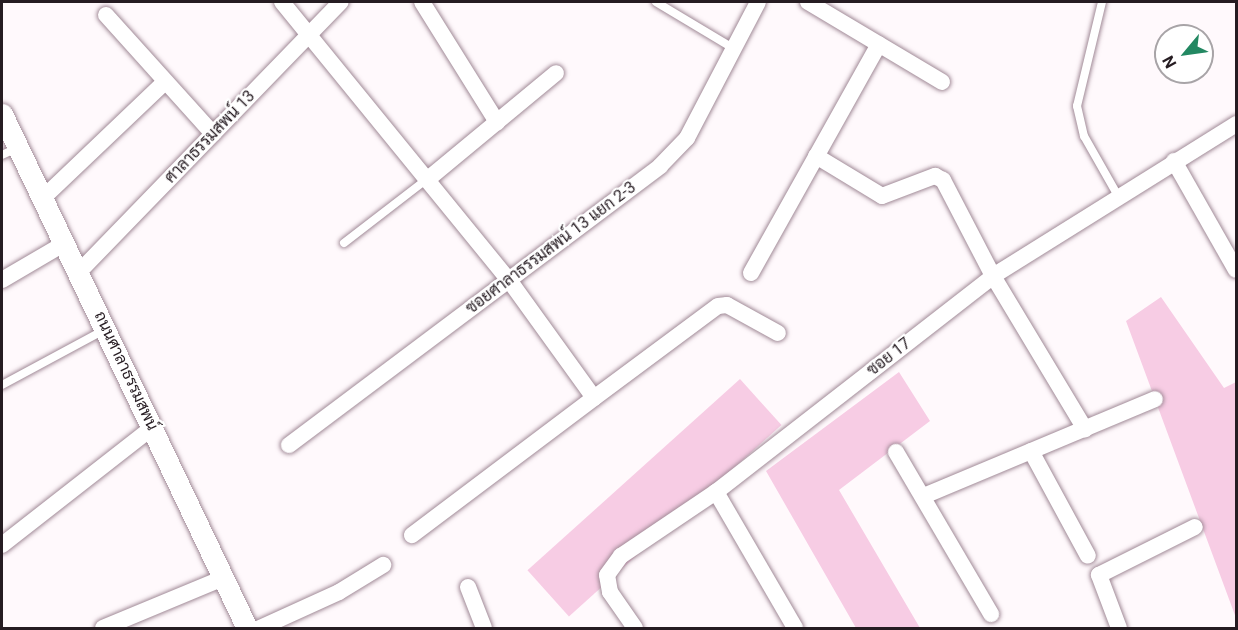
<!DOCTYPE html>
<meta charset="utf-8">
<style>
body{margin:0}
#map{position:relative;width:1238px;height:630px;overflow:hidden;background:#fff9fc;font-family:Roboto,Sarabun,sans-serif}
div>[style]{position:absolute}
.green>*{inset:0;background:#f7cce4;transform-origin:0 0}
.roads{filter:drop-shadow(0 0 2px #a18a97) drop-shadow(0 0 2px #a18a97)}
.service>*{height:8px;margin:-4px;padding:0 4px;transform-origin:4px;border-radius:4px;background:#fff}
.minor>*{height:16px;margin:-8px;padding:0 8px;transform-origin:8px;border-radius:8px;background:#fff}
.tertiary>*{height:21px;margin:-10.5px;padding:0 10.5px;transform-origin:10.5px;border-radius:10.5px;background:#fff}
span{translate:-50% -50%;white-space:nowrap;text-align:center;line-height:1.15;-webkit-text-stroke:4.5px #fff;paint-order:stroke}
.street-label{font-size:16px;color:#261c22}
.frame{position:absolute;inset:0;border:3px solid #261c22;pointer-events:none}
.north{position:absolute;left:1154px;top:24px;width:60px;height:60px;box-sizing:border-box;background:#fff;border:2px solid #a8a4a7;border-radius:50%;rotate:241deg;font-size:16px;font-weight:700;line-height:24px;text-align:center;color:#261c22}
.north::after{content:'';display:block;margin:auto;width:21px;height:27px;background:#238862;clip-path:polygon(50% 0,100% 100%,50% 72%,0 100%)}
</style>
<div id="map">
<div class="green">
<div style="clip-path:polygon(1161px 297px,1224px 388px,1236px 382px,1236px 618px,1126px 321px)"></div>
<div style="clip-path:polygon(899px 372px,930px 421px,839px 490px,920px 628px,856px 628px,766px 471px)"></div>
<div style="left:740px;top:379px;width:62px;height:286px;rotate:48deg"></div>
</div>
<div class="roads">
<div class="service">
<div style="left:656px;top:2px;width:90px;rotate:30.9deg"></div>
<div style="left:1102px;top:2px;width:107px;rotate:103.5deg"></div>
<div style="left:1077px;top:106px;width:31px;rotate:77deg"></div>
<div style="left:1084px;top:136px;width:67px;rotate:60.4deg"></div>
<div style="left:2px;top:155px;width:17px;rotate:-25deg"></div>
<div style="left:344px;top:243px;width:105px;rotate:-37.6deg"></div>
<div style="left:2px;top:385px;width:116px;rotate:-28.3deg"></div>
</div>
<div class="minor">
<div style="left:282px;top:2px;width:359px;rotate:50.8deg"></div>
<div style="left:509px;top:280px;width:145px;rotate:54.2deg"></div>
<div style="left:594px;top:398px;width:228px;rotate:143deg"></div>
<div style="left:422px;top:2px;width:142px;rotate:58deg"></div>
<div style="left:808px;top:2px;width:156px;rotate:30.8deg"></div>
<div style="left:106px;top:15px;width:160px;rotate:48deg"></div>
<div style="left:816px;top:156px;width:77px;rotate:31.2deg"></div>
<div style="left:882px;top:196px;width:57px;rotate:-20.7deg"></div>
<div style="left:935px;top:176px;width:9px;rotate:27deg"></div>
<div style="left:943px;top:180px;width:108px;rotate:62.5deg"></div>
<div style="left:993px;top:276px;width:179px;rotate:59deg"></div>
<div style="left:1174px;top:161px;width:125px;rotate:60.4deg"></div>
<div style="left:428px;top:179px;width:166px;rotate:-39.6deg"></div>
<div style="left:43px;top:198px;width:168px;rotate:-43.6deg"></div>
<div style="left:79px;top:272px;width:376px;rotate:-45.9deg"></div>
<div style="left:751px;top:273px;width:262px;rotate:-60.8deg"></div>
<div style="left:2px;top:280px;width:73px;rotate:-30.4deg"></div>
<div style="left:594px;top:398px;width:154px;rotate:-36.6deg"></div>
<div style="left:718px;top:306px;width:9px;rotate:-6deg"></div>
<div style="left:727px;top:305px;width:58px;rotate:28.8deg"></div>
<div style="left:289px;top:445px;width:464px;rotate:-36.9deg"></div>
<div style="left:660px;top:166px;width:39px;rotate:-46deg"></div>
<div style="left:687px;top:138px;width:153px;rotate:-62.4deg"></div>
<div style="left:1031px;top:451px;width:119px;rotate:61.5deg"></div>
<div style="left:896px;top:452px;width:188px;rotate:59.6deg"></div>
<div style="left:716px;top:492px;width:157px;rotate:59.8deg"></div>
<div style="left:926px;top:495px;width:248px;rotate:-22.7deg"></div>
<div style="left:2px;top:545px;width:192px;rotate:-38deg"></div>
<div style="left:468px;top:587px;width:44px;rotate:68.7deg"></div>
<div style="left:103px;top:628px;width:130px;rotate:-22.6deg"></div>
<div style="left:260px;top:628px;width:87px;rotate:-24.5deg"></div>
<div style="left:339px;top:592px;width:52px;rotate:-31.5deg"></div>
<div style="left:635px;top:628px;width:44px;rotate:-124.8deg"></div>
<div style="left:610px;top:592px;width:17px;rotate:-100deg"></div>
<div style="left:607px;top:575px;width:24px;rotate:-54deg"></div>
<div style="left:621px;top:556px;width:115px;rotate:-34deg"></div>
<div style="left:716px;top:492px;width:351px;rotate:-37.9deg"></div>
<div style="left:993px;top:276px;width:287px;rotate:-32deg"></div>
<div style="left:1119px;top:628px;width:57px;rotate:-110.7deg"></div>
<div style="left:1099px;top:575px;width:107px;rotate:-26.6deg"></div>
</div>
<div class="tertiary">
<div style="left:2px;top:114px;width:569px;rotate:64.52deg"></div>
</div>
</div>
<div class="street-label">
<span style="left:210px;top:137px;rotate:-46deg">ศาลาธรรมสพน์ 13</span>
<span style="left:551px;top:248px;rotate:-37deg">ซอยศาลาธรรมสพน์ 13 แยก 2-3</span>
<span style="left:889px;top:357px;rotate:-38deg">ซอย 17</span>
<span style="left:126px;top:371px;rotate:65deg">ถนนศาลาธรรมสพน์</span>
</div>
<div class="frame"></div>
<div class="north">N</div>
</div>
